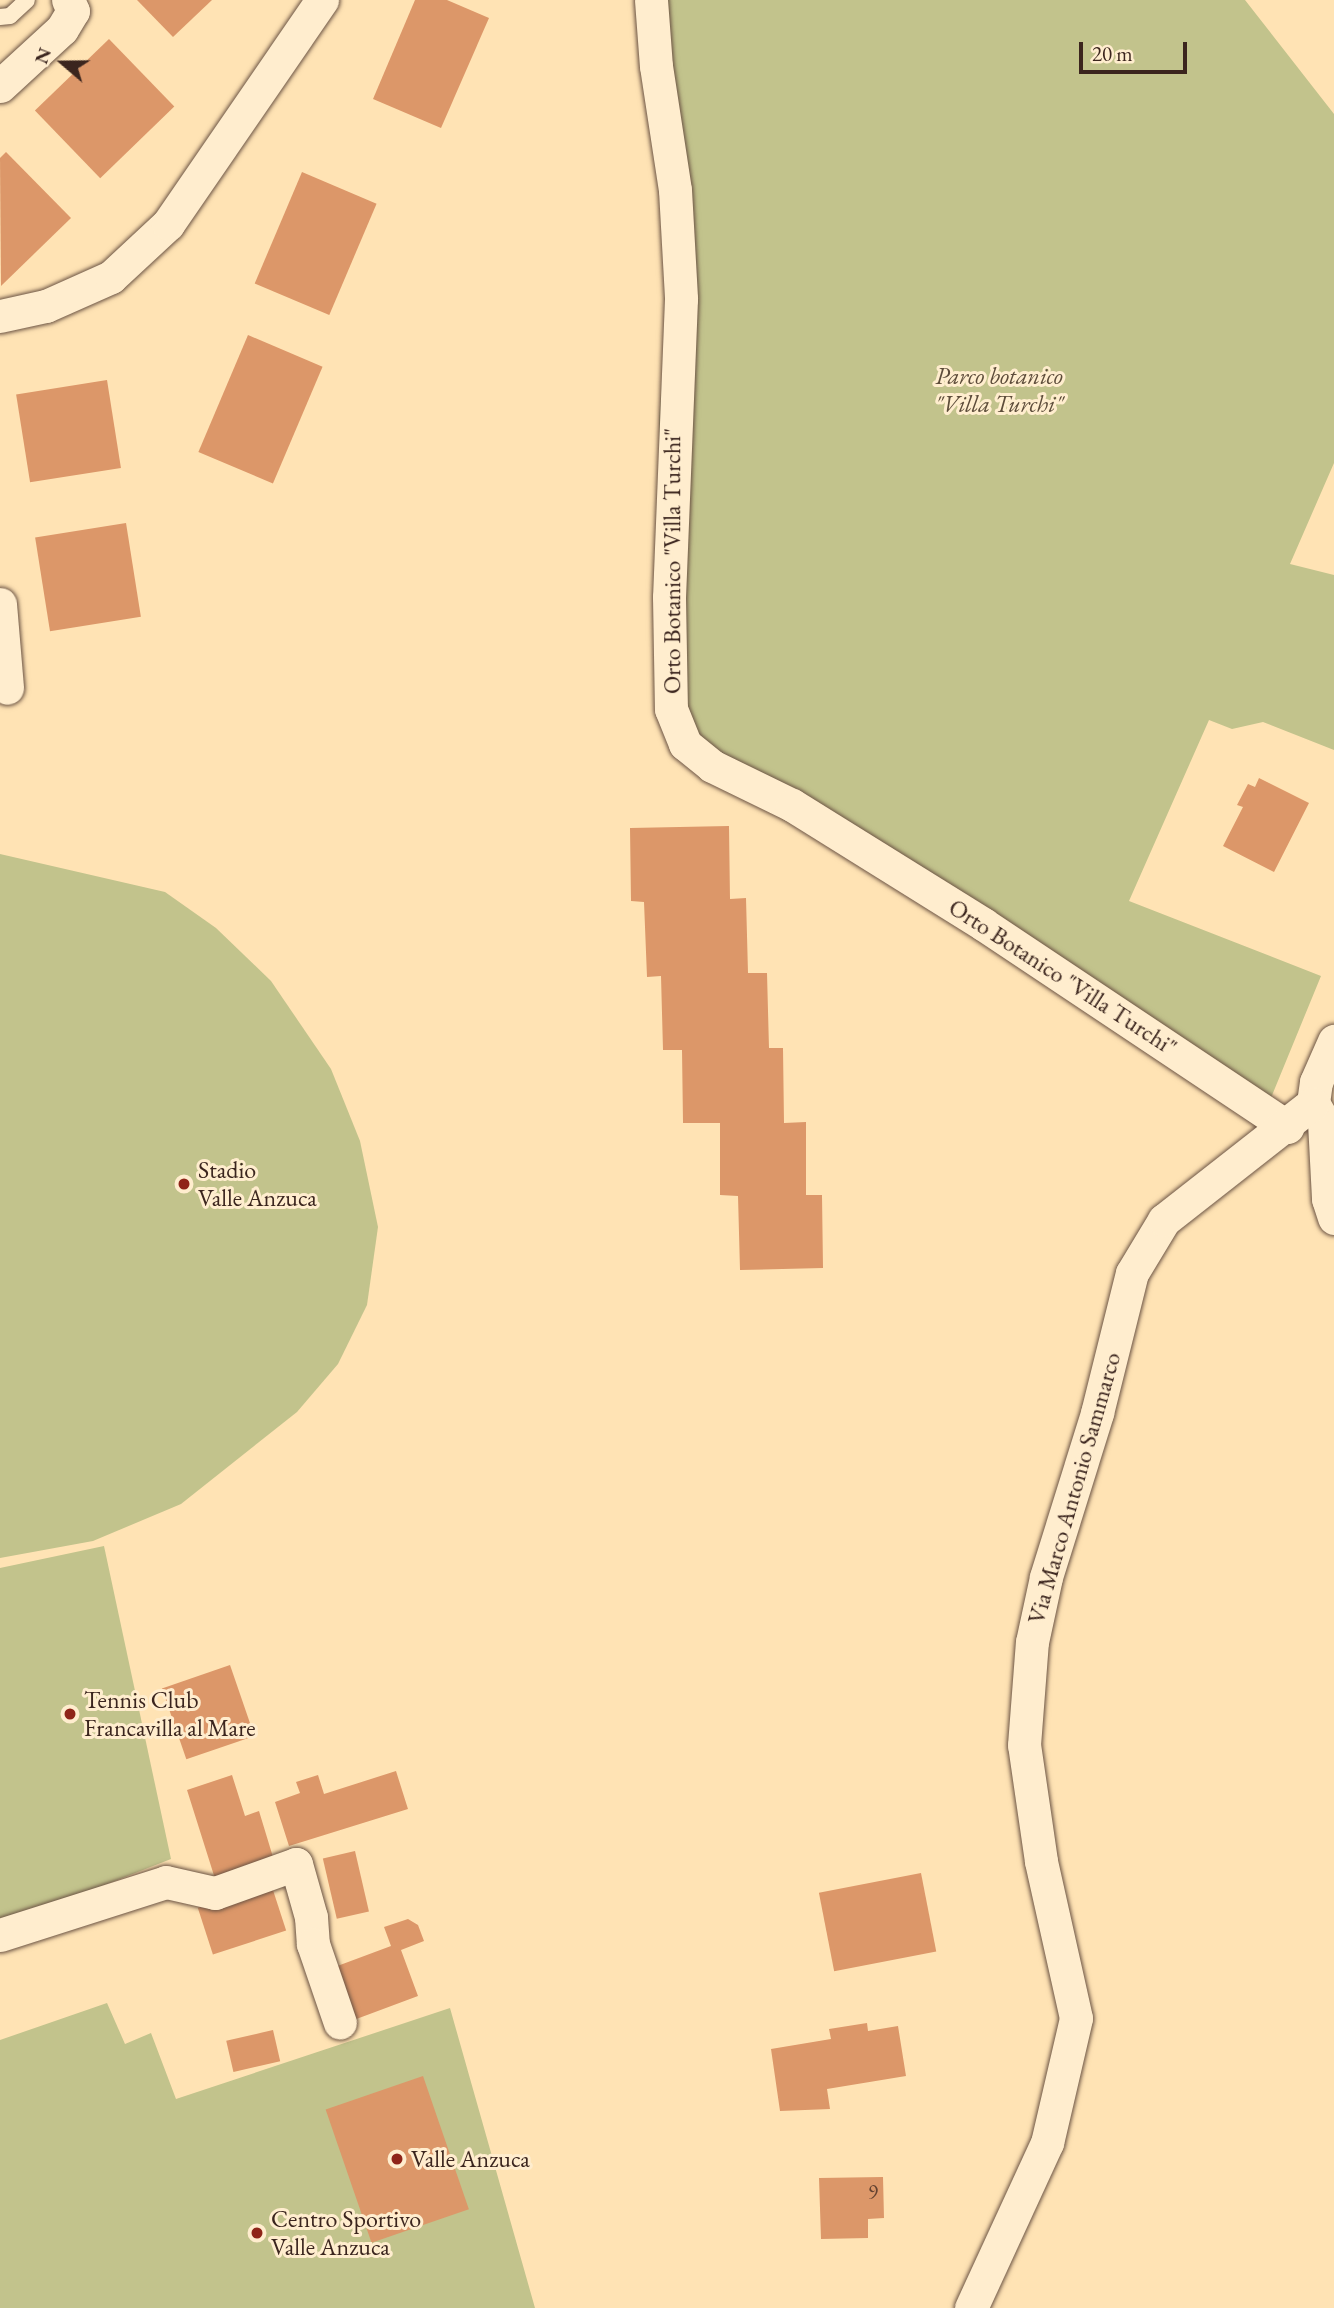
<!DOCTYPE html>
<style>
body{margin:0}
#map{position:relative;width:1334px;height:2308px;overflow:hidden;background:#ffe3b4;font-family:"EB Garamond",serif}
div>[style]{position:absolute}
.green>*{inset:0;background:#c2c38c}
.building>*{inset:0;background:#dc9769;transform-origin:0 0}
.roads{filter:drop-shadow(0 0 2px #6c5444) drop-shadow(0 0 2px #6c5444)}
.lane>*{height:16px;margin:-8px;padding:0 8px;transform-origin:8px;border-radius:8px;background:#ffedce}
.street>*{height:33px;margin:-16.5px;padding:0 16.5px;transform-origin:16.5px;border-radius:16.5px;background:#ffedce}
.dots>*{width:19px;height:19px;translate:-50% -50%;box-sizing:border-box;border:4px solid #ffedce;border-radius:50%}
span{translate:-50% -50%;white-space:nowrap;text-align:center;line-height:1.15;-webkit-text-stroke:6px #ffedce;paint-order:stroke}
.number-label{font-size:21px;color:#634231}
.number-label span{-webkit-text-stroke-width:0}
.park-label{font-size:24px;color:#5d4c3a;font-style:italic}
.street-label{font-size:24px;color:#3b251e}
.poi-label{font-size:24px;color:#3b251e}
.left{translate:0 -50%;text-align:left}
.north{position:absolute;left:28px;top:28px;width:70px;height:70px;-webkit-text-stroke:5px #ffedce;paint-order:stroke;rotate:290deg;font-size:19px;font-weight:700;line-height:28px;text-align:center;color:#3b251e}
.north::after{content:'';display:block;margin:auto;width:24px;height:32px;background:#3b251e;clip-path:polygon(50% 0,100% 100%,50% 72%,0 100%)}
.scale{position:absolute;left:1079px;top:42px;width:108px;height:32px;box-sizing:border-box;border:4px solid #3b251e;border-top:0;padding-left:9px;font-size:21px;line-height:24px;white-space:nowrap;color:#3b251e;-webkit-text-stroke:5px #ffedce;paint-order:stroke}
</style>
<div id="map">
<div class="green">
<div style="clip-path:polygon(642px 0,1245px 0,1334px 114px,1334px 463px,1290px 564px,1334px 575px,1334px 750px,1263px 722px,1232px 729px,1209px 720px,1129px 901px,1321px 976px,1259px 1127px,685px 744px,659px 512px,659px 418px,671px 270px)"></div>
<div style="clip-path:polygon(0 854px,165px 892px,216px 928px,271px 981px,331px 1069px,360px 1141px,378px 1227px,367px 1305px,338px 1364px,297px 1412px,181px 1504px,93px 1541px,0 1558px)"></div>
<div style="clip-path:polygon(104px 1546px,171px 1859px,0 1926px,0 1568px)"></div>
<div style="clip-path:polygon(107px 2003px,125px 2044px,151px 2033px,176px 2099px,450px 2008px,535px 2308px,0 2308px,0 2040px)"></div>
</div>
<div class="building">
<div style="clip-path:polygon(137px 0,212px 0,173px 37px)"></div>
<div style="clip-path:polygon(415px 0,447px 0,489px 18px,441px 128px,373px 99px)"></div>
<div style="left:109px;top:39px;width:94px;height:103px;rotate:46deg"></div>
<div style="clip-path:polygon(6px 152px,71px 218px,1px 286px,0 158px)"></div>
<div style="left:302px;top:172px;width:81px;height:121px;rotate:23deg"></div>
<div style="left:248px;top:335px;width:81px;height:127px;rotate:23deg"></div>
<div style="left:107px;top:380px;width:89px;height:92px;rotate:81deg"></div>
<div style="left:126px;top:523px;width:95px;height:92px;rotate:81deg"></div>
<div style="clip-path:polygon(1259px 778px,1309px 803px,1274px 872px,1223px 846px,1243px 807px,1237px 805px,1248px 784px,1255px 787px)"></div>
<div style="clip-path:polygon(729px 826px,730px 899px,746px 898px,748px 973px,767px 973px,769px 1048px,783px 1048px,784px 1123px,806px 1122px,806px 1195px,822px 1195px,823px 1268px,740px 1270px,738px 1196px,720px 1195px,720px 1123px,683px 1123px,682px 1050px,663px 1050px,661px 976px,647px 977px,644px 902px,631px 901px,630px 828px)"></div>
<div style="left:230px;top:1665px;width:75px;height:72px;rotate:71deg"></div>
<div style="clip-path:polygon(396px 1771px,408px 1809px,289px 1846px,275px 1802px,300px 1793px,296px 1782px,318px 1775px,324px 1794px)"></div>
<div style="clip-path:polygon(232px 1775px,245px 1816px,259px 1811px,276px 1867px,217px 1885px,187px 1790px)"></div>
<div style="left:355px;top:1851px;width:62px;height:33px;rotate:77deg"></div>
<div style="left:921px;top:1873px;width:80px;height:104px;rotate:79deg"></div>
<div style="left:271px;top:1884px;width:49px;height:77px;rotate:72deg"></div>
<div style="clip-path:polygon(408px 1919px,418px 1925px,424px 1941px,401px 1950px,418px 1996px,351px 2021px,332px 1968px,391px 1946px,384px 1927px)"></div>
<div style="clip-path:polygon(867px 2023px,868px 2031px,898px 2026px,906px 2076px,827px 2089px,830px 2109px,780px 2111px,771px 2049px,831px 2039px,829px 2029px)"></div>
<div style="left:273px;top:2030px;width:32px;height:48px;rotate:77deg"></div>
<div style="left:423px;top:2076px;width:141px;height:103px;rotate:71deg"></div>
<div style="clip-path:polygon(883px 2177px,884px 2218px,868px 2219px,868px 2238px,821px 2239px,819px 2178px)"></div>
</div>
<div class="roads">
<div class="lane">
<div style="left:0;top:17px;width:10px;rotate:-6deg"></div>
<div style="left:10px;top:16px;width:23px;rotate:-43deg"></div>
</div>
<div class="street">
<div style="left:651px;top:0;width:66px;rotate:85.7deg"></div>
<div style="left:656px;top:66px;width:125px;rotate:81.3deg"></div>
<div style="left:675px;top:190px;width:109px;rotate:86.8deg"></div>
<div style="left:681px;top:299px;width:298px;rotate:92.3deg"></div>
<div style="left:669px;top:597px;width:112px;rotate:89deg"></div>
<div style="left:671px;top:709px;width:38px;rotate:68deg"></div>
<div style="left:685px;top:744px;width:35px;rotate:39deg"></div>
<div style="left:712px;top:766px;width:89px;rotate:26deg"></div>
<div style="left:792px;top:805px;width:225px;rotate:31.9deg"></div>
<div style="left:983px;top:924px;width:366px;rotate:33.7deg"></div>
<div style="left:0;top:86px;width:84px;rotate:-42.6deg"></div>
<div style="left:62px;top:29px;width:21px;rotate:-59deg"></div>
<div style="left:73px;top:11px;width:12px;rotate:-114deg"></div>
<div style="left:0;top:316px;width:47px;rotate:-12.3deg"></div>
<div style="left:46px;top:306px;width:71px;rotate:-24deg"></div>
<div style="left:111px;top:277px;width:78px;rotate:-42.9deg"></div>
<div style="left:168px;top:224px;width:272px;rotate:-55.5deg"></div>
<div style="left:0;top:604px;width:84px;rotate:85.2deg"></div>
<div style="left:1313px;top:1103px;width:22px;rotate:60deg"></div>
<div style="left:1324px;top:1122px;width:77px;rotate:87deg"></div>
<div style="left:1328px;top:1199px;width:20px;rotate:72deg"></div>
<div style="left:1313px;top:1103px;width:21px;rotate:-82deg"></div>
<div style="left:1316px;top:1082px;width:45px;rotate:-66.3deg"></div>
<div style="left:0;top:1935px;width:174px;rotate:-17.7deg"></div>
<div style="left:166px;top:1882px;width:50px;rotate:12.7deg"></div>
<div style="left:215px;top:1893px;width:86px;rotate:-19.7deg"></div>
<div style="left:296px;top:1864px;width:55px;rotate:74.2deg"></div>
<div style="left:311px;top:1917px;width:27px;rotate:86deg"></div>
<div style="left:313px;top:1944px;width:83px;rotate:71.1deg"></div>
<div style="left:971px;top:2308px;width:182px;rotate:-65.3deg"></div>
<div style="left:1047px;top:2143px;width:128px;rotate:-76.9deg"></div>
<div style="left:1076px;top:2018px;width:161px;rotate:-102.6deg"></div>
<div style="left:1041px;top:1861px;width:117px;rotate:-98.3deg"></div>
<div style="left:1024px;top:1745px;width:103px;rotate:-85.6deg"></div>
<div style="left:1032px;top:1642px;width:66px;rotate:-77.8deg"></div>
<div style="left:1046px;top:1577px;width:172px;rotate:-72.7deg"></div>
<div style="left:1097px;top:1413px;width:144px;rotate:-76deg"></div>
<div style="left:1132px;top:1273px;width:62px;rotate:-58.9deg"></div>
<div style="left:1164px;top:1220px;width:189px;rotate:-38.1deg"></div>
</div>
</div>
<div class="dots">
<div style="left:184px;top:1184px;background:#8f2418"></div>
<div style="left:70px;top:1714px;background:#8f2418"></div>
<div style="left:397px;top:2159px;background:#8f2418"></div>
<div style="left:257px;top:2233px;background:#8f2418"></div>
</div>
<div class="number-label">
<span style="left:873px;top:2192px">9</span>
</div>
<div class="park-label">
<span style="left:999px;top:390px">Parco botanico<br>"Villa Turchi"</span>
</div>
<div class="street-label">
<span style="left:672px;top:561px;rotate:-90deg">Orto Botanico "Villa Turchi"</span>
<span style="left:1063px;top:977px;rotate:33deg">Orto Botanico "Villa Turchi"</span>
<span style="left:1074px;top:1488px;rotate:-74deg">Via Marco Antonio Sammarco</span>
</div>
<div class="poi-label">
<span class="left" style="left:198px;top:1184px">Stadio<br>Valle Anzuca</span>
<span class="left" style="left:84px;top:1714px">Tennis Club<br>Francavilla al Mare</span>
<span class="left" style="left:411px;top:2159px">Valle Anzuca</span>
<span class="left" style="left:271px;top:2233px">Centro Sportivo<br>Valle Anzuca</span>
</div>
<div class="north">N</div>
<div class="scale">20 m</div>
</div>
